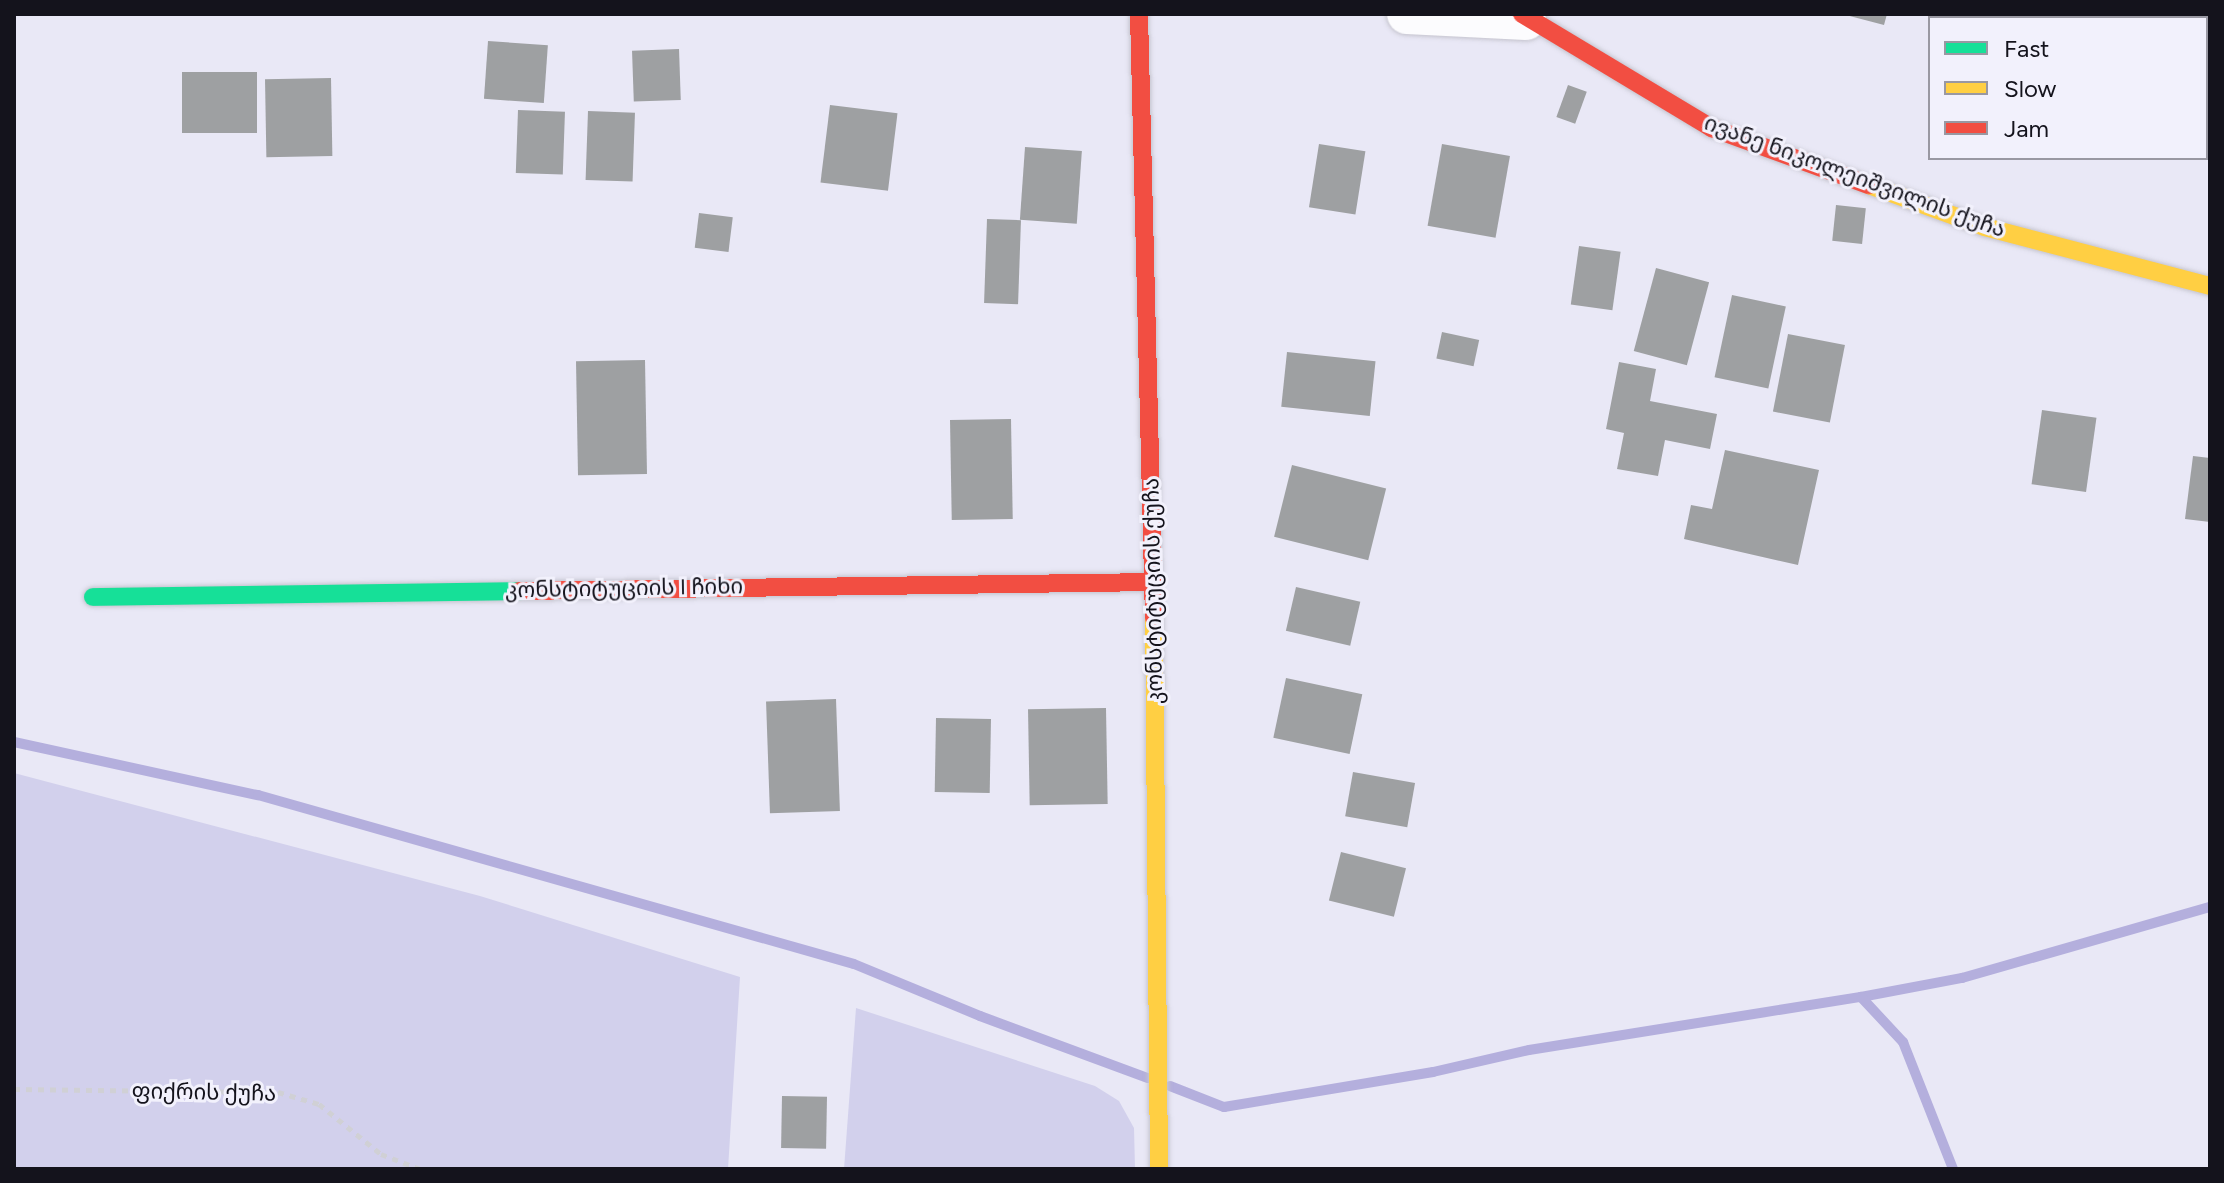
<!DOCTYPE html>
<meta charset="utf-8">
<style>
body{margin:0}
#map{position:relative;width:2224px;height:1183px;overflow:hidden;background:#e9e8f6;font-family:Figtree,"Noto Sans Georgian",sans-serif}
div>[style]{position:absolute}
.green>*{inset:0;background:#d2d0ec}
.stream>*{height:10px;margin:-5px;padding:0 5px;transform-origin:5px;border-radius:5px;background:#b4afdd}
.building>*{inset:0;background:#9ea0a2;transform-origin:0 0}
.path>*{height:5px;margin-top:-2.5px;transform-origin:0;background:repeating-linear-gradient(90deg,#d0d0d5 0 6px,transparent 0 12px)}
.roads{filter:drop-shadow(0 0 2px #c5c4ce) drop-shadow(0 0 2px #c5c4ce)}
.street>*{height:40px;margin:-20px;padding:0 20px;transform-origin:20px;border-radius:20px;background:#fcfcfe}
.fast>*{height:18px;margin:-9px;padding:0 9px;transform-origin:9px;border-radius:9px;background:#16e098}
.slow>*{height:18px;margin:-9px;padding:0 9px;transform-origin:9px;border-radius:9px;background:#ffcf43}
.jam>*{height:18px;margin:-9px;padding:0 9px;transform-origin:9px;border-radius:9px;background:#f24e42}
span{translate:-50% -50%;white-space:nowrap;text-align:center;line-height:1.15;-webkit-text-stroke:6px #f2f1fc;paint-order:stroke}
.street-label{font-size:22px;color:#14131c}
.frame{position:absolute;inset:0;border:16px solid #14131c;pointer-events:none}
.legend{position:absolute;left:1928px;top:16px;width:280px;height:144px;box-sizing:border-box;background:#f2f1fc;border:2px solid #9998a2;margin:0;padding:10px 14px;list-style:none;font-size:24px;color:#14131c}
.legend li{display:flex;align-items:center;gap:16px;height:40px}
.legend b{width:40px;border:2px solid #9998a2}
</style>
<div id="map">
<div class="green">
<div style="clip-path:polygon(14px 773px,480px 896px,740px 977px,728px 1169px,14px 1169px)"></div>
<div style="clip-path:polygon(856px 1008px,1095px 1086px,1119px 1101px,1134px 1128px,1135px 1169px,844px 1169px)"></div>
</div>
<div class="stream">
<div style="left:14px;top:742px;width:250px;rotate:12.3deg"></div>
<div style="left:258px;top:795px;width:619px;rotate:15.83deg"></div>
<div style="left:854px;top:964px;width:136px;rotate:22.4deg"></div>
<div style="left:980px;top:1016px;width:179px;rotate:20.3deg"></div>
<div style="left:1861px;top:997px;width:103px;rotate:-10.7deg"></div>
<div style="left:1962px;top:978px;width:258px;rotate:-16deg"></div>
<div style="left:1170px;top:1086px;width:58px;rotate:21.3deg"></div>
<div style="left:1224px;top:1107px;width:212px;rotate:-9.5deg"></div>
<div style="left:1433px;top:1072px;width:98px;rotate:-12.9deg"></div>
<div style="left:1529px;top:1050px;width:336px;rotate:-9.1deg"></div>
<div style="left:1861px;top:997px;width:62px;rotate:47deg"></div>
<div style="left:1903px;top:1042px;width:136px;rotate:68.5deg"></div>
</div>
<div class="building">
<div style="clip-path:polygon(1842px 14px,1887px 14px,1884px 25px)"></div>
<div style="left:488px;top:41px;width:60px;height:58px;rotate:4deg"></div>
<div style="left:679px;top:49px;width:51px;height:47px;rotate:88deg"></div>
<div style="left:257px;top:72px;width:61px;height:75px;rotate:90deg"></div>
<div style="left:331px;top:78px;width:78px;height:66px;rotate:89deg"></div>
<div style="left:1568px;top:85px;width:20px;height:34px;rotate:20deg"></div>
<div style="clip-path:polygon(2209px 104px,2210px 104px,2210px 126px,2206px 125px)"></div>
<div style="left:830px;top:105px;width:68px;height:78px;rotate:7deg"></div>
<div style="left:518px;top:110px;width:47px;height:63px;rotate:2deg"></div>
<div style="left:588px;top:111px;width:47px;height:69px;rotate:2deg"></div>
<div style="left:1319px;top:144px;width:47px;height:64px;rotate:9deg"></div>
<div style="left:1442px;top:144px;width:69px;height:83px;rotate:10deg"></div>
<div style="left:1025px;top:147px;width:57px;height:73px;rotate:4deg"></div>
<div style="left:1836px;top:205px;width:30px;height:36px;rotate:6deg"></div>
<div style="left:699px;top:213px;width:34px;height:35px;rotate:7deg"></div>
<div style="left:987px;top:219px;width:34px;height:84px;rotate:2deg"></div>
<div style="left:1579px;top:246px;width:42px;height:59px;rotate:8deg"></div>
<div style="left:1656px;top:268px;width:55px;height:86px;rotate:15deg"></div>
<div style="left:1732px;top:295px;width:55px;height:84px;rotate:12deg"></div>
<div style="left:1442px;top:332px;width:38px;height:27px;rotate:12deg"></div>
<div style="left:1788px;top:334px;width:58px;height:79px;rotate:11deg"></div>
<div style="left:1287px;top:352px;width:89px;height:55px;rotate:6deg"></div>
<div style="left:645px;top:360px;width:114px;height:69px;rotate:89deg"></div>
<div style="clip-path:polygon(1619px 362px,1656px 369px,1650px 401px,1717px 414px,1710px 449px,1665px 440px,1658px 476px,1617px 469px,1624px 433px,1606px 429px)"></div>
<div style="left:2042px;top:410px;width:55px;height:75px;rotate:8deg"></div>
<div style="left:1011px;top:419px;width:100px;height:61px;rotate:89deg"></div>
<div style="clip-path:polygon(1725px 450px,1819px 470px,1798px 565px,1684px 539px,1691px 505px,1712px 509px)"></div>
<div style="clip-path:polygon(2193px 456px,2210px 458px,2210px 522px,2185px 519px)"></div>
<div style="left:1292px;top:465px;width:97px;height:74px;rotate:14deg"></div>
<div style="left:1296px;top:587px;width:66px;height:45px;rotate:13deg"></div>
<div style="left:1286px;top:678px;width:78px;height:61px;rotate:12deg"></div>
<div style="left:836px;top:699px;width:112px;height:70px;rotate:88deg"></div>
<div style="left:1106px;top:708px;width:96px;height:78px;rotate:89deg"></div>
<div style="left:936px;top:718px;width:55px;height:74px;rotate:1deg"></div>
<div style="left:1353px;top:772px;width:63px;height:45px;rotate:10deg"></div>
<div style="left:1341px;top:852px;width:67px;height:50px;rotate:14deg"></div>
<div style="left:782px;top:1096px;width:45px;height:52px;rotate:1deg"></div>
</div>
<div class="path">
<div style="left:14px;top:1089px;width:264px;rotate:0.7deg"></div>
<div style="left:278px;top:1092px;width:43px;rotate:16.3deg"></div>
<div style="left:319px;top:1104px;width:80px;rotate:38.9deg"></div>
<div style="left:381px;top:1154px;width:42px;rotate:21deg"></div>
</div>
<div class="roads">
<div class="street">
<div style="left:1407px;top:14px;width:119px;rotate:2.9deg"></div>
</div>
<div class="fast">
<div style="left:93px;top:597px;width:426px;rotate:-0.8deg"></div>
</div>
<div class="slow">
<div style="left:1869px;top:185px;width:123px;rotate:19.9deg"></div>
<div style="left:1985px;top:227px;width:233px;rotate:14.7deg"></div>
<div style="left:1154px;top:618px;width:551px;rotate:89.48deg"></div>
</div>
<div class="jam">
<div style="left:1139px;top:14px;width:604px;rotate:88.58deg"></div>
<div style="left:1522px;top:14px;width:222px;rotate:31deg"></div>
<div style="left:1712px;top:128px;width:167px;rotate:20deg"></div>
<div style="left:519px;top:591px;width:635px;rotate:-0.81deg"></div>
</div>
</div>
<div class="street-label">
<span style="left:1855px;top:176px;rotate:20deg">ივანე ნიკოლეიშვილის ქუჩა</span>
<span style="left:624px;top:588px;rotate:-1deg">კონსტიტუციის I ჩიხი</span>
<span style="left:1153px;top:591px;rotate:-91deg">კონსტიტუციის ქუჩა</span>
<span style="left:204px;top:1092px;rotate:1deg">ფიქრის ქუჩა</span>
</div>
<div class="frame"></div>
<ul class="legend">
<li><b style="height:10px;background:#16e098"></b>Fast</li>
<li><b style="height:10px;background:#ffcf43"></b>Slow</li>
<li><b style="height:10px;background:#f24e42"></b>Jam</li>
</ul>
</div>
